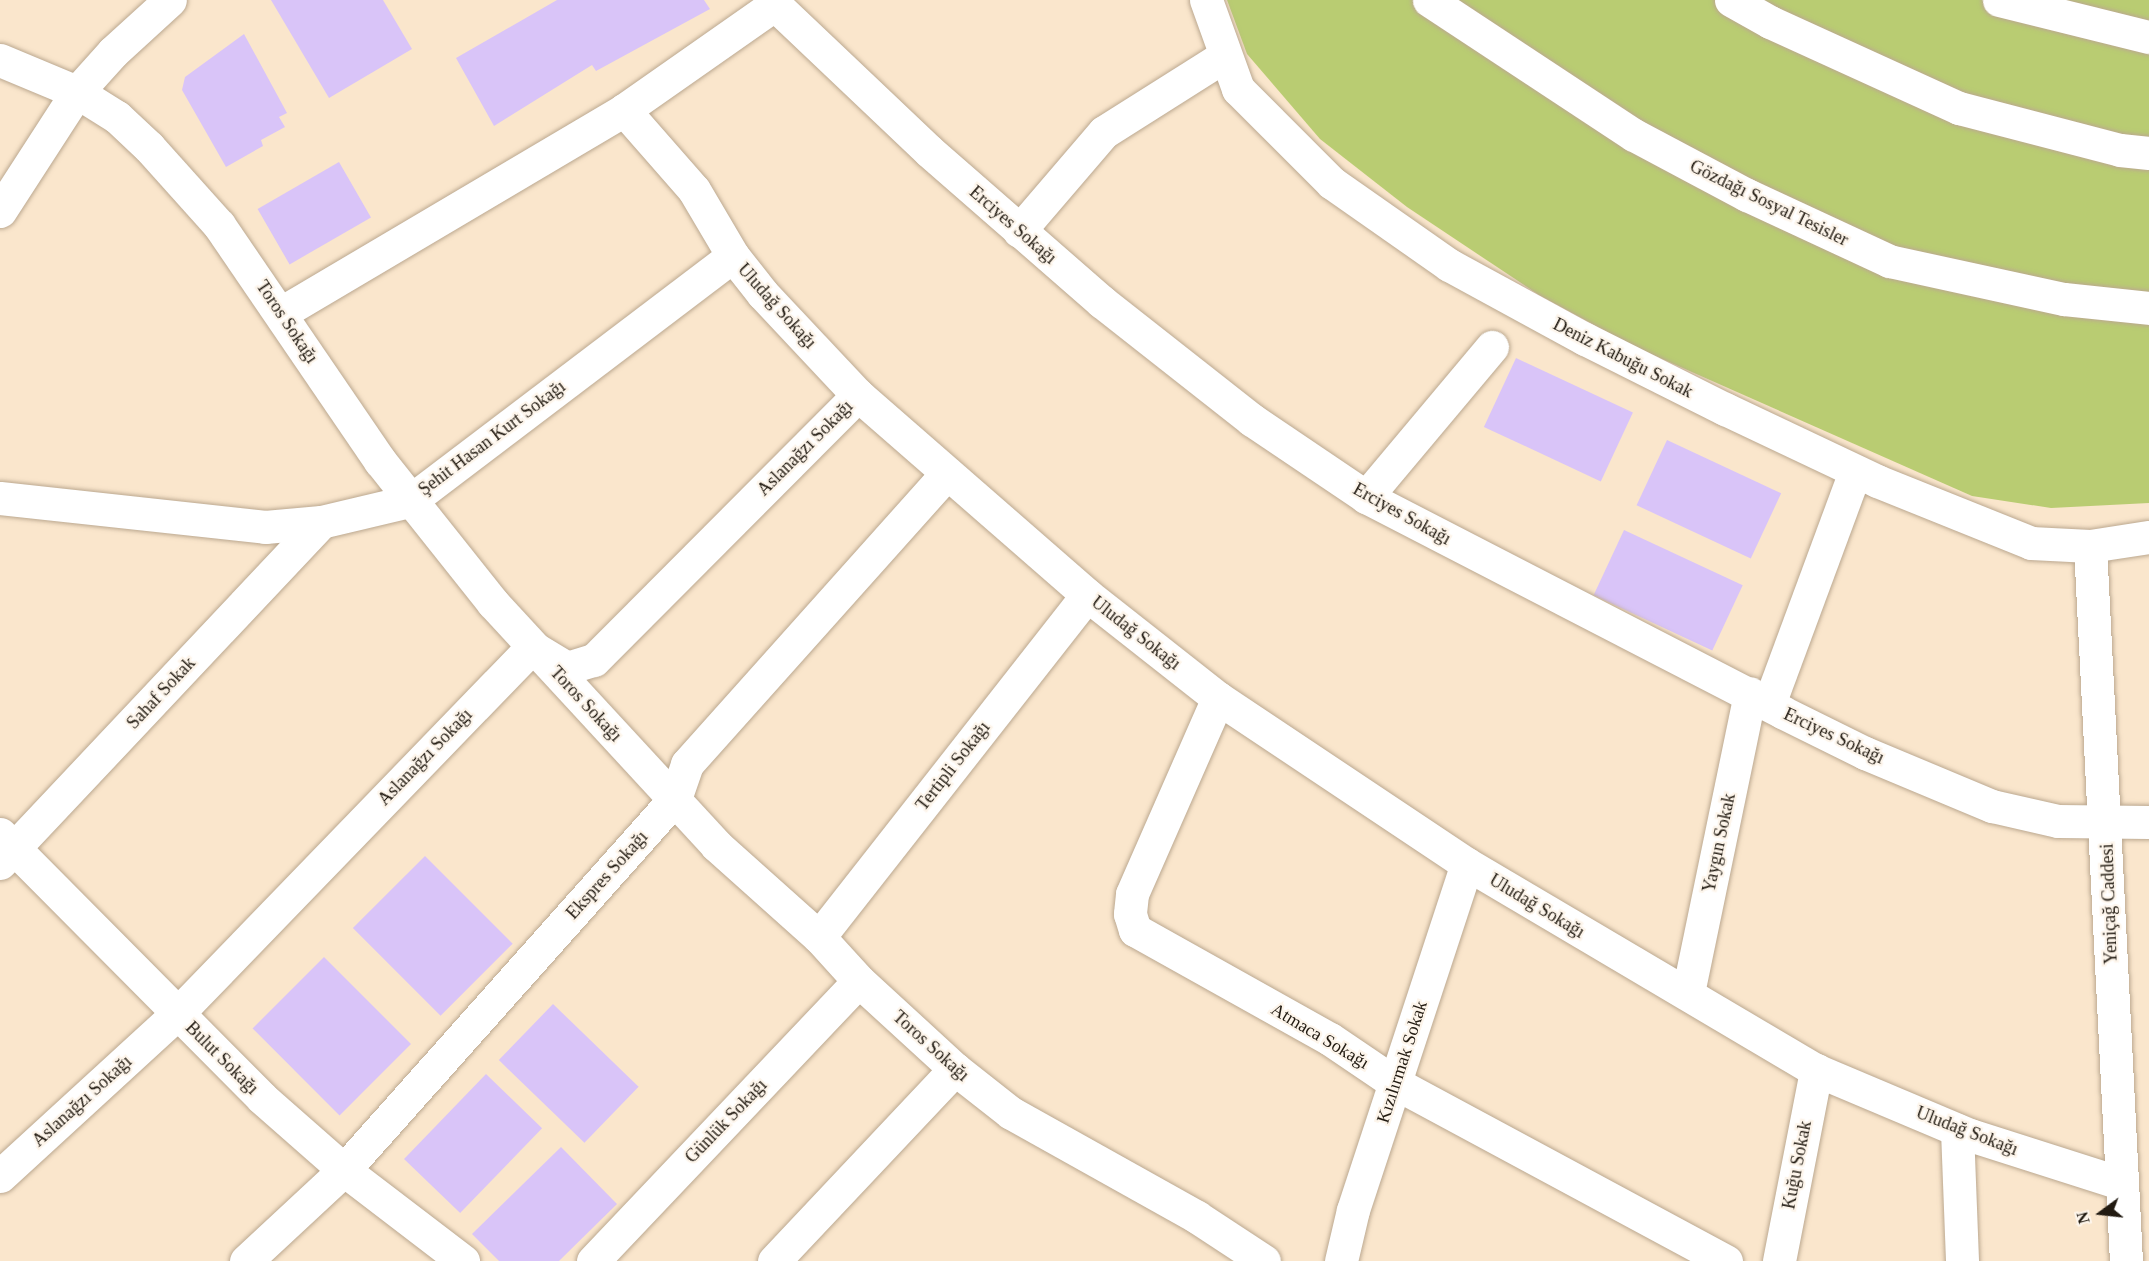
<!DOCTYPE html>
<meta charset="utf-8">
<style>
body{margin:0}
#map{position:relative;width:2149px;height:1261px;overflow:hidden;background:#fae6cc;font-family:"Times New Roman",serif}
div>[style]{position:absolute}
.green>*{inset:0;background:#b9cc72}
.building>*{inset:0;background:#d9c4f8;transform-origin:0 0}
.roads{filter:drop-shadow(0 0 2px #bba890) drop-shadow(0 0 2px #bba890)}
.minor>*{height:33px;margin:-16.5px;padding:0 16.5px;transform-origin:16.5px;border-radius:16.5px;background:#fff}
span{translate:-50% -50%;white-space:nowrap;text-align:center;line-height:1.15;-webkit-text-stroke:4.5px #fdf5eb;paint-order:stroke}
.street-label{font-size:18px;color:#211a11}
.north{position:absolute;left:2071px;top:1183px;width:60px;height:60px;-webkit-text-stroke:4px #fdf5eb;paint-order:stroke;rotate:255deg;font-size:16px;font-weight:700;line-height:24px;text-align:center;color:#211a11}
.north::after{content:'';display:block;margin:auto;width:21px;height:27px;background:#211a11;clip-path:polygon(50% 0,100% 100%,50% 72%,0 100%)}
</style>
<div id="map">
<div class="green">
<div style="clip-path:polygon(1227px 0,2149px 0,2149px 503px,2051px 508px,1972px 496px,1633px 346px,1539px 295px,1407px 207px,1320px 139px,1247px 54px)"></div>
</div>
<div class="building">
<div style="clip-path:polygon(271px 0,383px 0,412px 49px,329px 98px)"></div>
<div style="clip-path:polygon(557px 0,704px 0,710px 9px,596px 71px,592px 65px,494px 126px,456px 58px)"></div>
<div style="clip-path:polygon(244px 34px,287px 113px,279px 117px,285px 127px,261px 140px,263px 146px,226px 167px,182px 90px,185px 77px)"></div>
<div style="left:339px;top:162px;width:64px;height:94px;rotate:60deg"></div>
<div style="left:1516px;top:358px;width:129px;height:76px;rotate:25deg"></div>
<div style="left:1667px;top:440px;width:126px;height:72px;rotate:25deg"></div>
<div style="left:1624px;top:530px;width:131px;height:72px;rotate:25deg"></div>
<div style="left:425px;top:856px;width:124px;height:102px;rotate:45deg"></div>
<div style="left:324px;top:957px;width:123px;height:101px;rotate:45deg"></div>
<div style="left:553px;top:1004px;width:119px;height:78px;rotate:44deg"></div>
<div style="left:486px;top:1074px;width:78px;height:118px;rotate:44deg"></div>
<div style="clip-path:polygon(561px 1147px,617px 1204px,559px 1261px,499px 1261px,472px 1234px)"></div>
</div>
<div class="roads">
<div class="minor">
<div style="left:770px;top:0;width:219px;rotate:43.5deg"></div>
<div style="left:929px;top:151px;width:230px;rotate:41.1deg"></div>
<div style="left:1102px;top:302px;width:191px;rotate:38.2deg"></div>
<div style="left:1252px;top:420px;width:138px;rotate:34deg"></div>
<div style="left:1366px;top:497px;width:468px;rotate:27.3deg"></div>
<div style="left:1782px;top:712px;width:93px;rotate:26.3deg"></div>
<div style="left:1865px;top:753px;width:138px;rotate:22.7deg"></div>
<div style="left:1992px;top:806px;width:68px;rotate:12.8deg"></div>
<div style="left:2058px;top:821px;width:91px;rotate:0.6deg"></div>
<div style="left:1206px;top:0;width:95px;rotate:70.2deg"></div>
<div style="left:1238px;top:89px;width:133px;rotate:45deg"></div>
<div style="left:1332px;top:183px;width:143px;rotate:35deg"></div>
<div style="left:1449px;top:265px;width:155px;rotate:28.6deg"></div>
<div style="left:1585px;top:339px;width:157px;rotate:26.6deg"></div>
<div style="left:1725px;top:409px;width:168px;rotate:25.3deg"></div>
<div style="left:1877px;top:481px;width:166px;rotate:21.9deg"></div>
<div style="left:2031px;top:543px;width:59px;rotate:2.9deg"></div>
<div style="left:2090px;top:546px;width:60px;rotate:-8.7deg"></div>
<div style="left:1429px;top:0;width:245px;rotate:33.4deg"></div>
<div style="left:1634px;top:135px;width:128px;rotate:28deg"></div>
<div style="left:1747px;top:195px;width:157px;rotate:24.9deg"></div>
<div style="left:1889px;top:261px;width:179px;rotate:12.3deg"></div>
<div style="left:2064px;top:299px;width:85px;rotate:6deg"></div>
<div style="left:1731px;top:0;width:45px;rotate:29.4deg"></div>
<div style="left:1770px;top:22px;width:208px;rotate:24.5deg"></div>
<div style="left:1959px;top:108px;width:166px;rotate:14.6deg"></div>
<div style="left:2120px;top:150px;width:29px;rotate:6deg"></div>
<div style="left:1999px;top:0;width:154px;rotate:13.9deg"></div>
<div style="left:0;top:60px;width:83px;rotate:22.6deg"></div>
<div style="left:77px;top:92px;width:47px;rotate:32deg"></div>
<div style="left:117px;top:117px;width:44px;rotate:43.2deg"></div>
<div style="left:149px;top:147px;width:105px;rotate:48.1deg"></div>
<div style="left:219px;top:225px;width:286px;rotate:55.7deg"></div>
<div style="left:380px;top:461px;width:181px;rotate:51.5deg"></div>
<div style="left:493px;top:603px;width:329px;rotate:47.3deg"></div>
<div style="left:716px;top:845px;width:138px;rotate:41.8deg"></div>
<div style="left:819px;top:937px;width:59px;rotate:47.7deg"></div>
<div style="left:859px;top:981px;width:130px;rotate:42.5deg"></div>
<div style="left:955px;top:1069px;width:71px;rotate:38.2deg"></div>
<div style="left:1011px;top:1113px;width:213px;rotate:29.2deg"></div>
<div style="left:1197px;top:1217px;width:80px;rotate:33.3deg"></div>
<div style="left:624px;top:110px;width:183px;rotate:-35deg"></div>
<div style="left:0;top:211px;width:142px;rotate:-57.1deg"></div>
<div style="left:77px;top:92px;width:54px;rotate:-48deg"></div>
<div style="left:113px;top:52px;width:77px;rotate:-42.4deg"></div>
<div style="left:1019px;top:231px;width:130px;rotate:-49.4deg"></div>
<div style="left:1104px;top:132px;width:142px;rotate:-32.3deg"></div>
<div style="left:281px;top:313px;width:399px;rotate:-30.6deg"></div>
<div style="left:624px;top:110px;width:106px;rotate:48.8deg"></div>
<div style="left:694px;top:190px;width:77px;rotate:59.4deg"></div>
<div style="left:733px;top:256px;width:48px;rotate:51.7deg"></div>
<div style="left:763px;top:294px;width:139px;rotate:46.8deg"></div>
<div style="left:858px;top:395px;width:304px;rotate:41.1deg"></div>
<div style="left:1087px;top:595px;width:167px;rotate:38.2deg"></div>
<div style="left:1218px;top:698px;width:299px;rotate:33.7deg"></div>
<div style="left:1467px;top:864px;width:405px;rotate:30.6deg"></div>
<div style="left:1816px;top:1070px;width:167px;rotate:22.9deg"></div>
<div style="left:1970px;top:1135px;width:157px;rotate:17.7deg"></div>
<div style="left:1366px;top:497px;width:196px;rotate:-50deg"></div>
<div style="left:0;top:498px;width:267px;rotate:6.2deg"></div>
<div style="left:265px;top:527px;width:56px;rotate:-5.1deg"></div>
<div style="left:321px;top:522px;width:91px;rotate:-13.3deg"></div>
<div style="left:410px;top:501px;width:405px;rotate:-37.2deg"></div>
<div style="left:2090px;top:546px;width:716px;rotate:87.12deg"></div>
<div style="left:1218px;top:698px;width:214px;rotate:113.7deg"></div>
<div style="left:1132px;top:894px;width:20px;rotate:96deg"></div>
<div style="left:1130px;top:914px;width:17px;rotate:73deg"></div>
<div style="left:1135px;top:930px;width:223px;rotate:29.2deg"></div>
<div style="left:1330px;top:1039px;width:78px;rotate:34.1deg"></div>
<div style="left:1395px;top:1083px;width:376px;rotate:28.3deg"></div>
<div style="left:1769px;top:704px;width:248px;rotate:-69.7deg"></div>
<div style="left:0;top:834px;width:372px;rotate:45.2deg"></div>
<div style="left:262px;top:1098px;width:109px;rotate:41.3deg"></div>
<div style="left:344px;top:1170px;width:150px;rotate:37.4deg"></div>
<div style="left:0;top:863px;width:468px;rotate:-46.7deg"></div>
<div style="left:819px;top:937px;width:434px;rotate:-51.9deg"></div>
<div style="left:1688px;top:993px;width:306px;rotate:-78.3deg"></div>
<div style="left:1957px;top:1130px;width:131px;rotate:87.8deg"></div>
<div style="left:0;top:1176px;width:241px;rotate:-42.5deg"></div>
<div style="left:178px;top:1013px;width:509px;rotate:-45.95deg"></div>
<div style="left:532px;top:647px;width:41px;rotate:31deg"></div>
<div style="left:567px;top:668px;width:28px;rotate:-17deg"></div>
<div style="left:594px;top:660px;width:374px;rotate:-45.1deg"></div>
<div style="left:246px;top:1261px;width:134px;rotate:-42.9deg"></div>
<div style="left:344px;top:1170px;width:497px;rotate:-48.3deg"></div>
<div style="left:675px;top:799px;width:37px;rotate:-71deg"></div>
<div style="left:687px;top:764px;width:390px;rotate:-48.2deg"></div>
<div style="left:593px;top:1261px;width:386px;rotate:-46.5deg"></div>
<div style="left:774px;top:1261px;width:264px;rotate:-46.7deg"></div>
<div style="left:1341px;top:1261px;width:52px;rotate:-76.8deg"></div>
<div style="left:1353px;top:1210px;width:364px;rotate:-71.8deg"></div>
<div style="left:1779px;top:1261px;width:195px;rotate:-79deg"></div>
</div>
</div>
<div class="street-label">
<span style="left:1769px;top:203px;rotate:26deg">Gözdağı Sosyal Tesisler</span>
<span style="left:1013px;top:225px;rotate:41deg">Erciyes Sokağı</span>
<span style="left:777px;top:306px;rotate:48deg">Uludağ Sokağı</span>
<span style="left:287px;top:322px;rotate:56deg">Toros Sokağı</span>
<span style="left:1623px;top:358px;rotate:27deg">Deniz Kabuğu Sokak</span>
<span style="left:492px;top:438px;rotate:-37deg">Şehit Hasan Kurt Sokağı</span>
<span style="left:805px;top:448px;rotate:-45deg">Aslanağzı Sokağı</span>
<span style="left:1402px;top:514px;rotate:29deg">Erciyes Sokağı</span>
<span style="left:1136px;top:633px;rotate:38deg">Uludağ Sokağı</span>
<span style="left:161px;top:693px;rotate:-47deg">Sahaf Sokak</span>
<span style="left:586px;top:704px;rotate:47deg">Toros Sokağı</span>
<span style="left:1834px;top:736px;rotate:25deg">Erciyes Sokağı</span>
<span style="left:425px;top:757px;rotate:-46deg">Aslanağzı Sokağı</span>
<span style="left:953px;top:766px;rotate:-52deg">Tertipli Sokağı</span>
<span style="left:1719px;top:843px;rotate:-78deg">Yaygın Sokak</span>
<span style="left:607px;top:875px;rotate:-48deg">Ekspres Sokağı</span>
<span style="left:2109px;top:904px;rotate:-92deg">Yeniçağ Caddesi</span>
<span style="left:1537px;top:906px;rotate:31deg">Uludağ Sokağı</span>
<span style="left:1320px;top:1036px;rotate:31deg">Atmaca Sokağı</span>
<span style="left:931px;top:1046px;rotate:42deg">Toros Sokağı</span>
<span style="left:222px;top:1058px;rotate:45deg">Bulut Sokağı</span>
<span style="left:1402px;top:1062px;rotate:-72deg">Kızılırmak Sokak</span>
<span style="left:82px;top:1101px;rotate:-42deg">Aslanağzı Sokağı</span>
<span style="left:726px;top:1121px;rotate:-46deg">Günlük Sokağı</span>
<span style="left:1967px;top:1131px;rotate:21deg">Uludağ Sokağı</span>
<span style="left:1797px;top:1165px;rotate:-79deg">Kuğu Sokak</span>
</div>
<div class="north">N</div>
</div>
